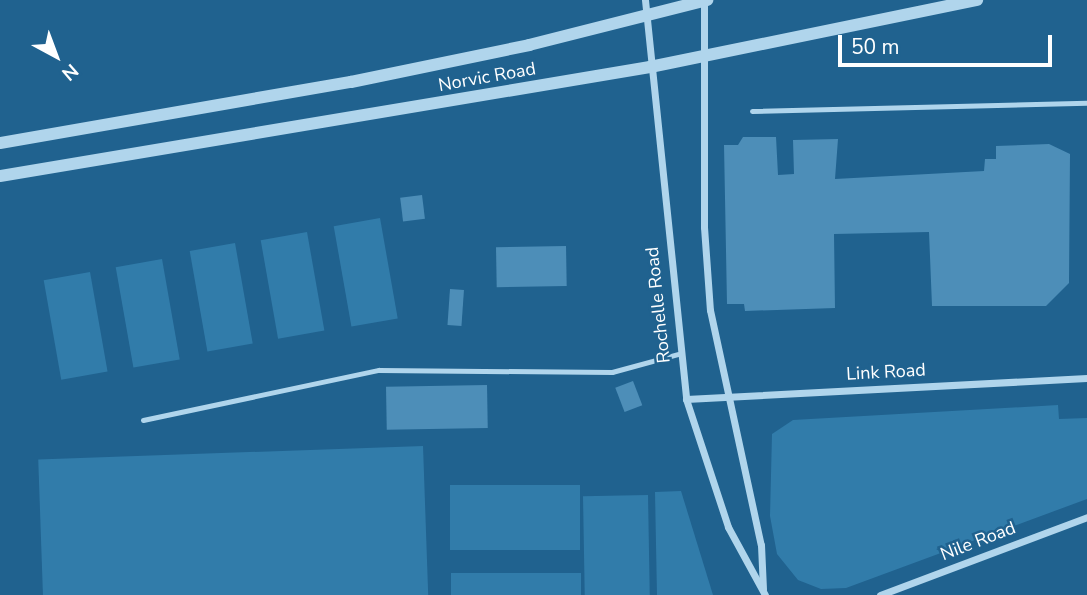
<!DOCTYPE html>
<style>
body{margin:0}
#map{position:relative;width:1087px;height:595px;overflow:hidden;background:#20628f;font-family:"Nunito Sans",sans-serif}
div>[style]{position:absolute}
.green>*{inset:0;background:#317caa;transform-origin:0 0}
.building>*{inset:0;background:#4d8eb8;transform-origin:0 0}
.service>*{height:5px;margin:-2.5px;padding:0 2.5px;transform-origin:2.5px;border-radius:2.5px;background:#b0d5ec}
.minor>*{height:7px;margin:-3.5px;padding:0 3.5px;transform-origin:3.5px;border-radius:3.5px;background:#b0d5ec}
.tertiary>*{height:12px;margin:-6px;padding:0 6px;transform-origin:6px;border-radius:6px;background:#b0d5ec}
span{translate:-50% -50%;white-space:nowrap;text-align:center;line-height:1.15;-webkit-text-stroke:5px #20628f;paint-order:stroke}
.street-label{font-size:18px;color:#fff}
.north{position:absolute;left:21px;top:21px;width:70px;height:70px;-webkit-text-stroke:5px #20628f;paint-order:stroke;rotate:139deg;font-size:19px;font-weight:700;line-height:28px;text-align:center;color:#fff}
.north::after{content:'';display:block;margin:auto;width:24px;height:32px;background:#fff;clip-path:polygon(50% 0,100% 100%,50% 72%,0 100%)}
.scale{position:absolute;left:838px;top:35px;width:214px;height:32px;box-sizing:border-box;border:4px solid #fff;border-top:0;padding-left:9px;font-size:21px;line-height:24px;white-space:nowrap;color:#fff;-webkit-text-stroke:5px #20628f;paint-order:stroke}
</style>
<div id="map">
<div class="green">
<div style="left:380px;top:218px;width:102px;height:47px;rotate:80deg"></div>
<div style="left:307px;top:232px;width:100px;height:47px;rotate:80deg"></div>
<div style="left:235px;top:243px;width:102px;height:46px;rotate:80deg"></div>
<div style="left:162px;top:259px;width:102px;height:47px;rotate:80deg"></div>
<div style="left:90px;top:272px;width:101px;height:47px;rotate:80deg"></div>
<div style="clip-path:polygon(1058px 405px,1059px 419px,1087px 418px,1087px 499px,846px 588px,821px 589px,798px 580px,777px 554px,770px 516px,772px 434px,793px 420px)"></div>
<div style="left:423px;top:446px;width:149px;height:385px;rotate:88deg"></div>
<div style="left:580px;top:485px;width:65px;height:130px;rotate:90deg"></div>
<div style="clip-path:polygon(681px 491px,713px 595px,657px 595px,655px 492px)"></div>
<div style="left:648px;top:495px;width:100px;height:65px;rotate:89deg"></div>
<div style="left:581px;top:573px;width:22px;height:130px;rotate:90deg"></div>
</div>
<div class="building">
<div style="clip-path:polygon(743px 137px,776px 137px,778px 175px,794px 174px,793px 140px,838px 139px,835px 179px,984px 171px,985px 159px,996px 159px,996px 146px,1049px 144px,1070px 154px,1069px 283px,1046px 306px,932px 306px,929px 232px,834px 234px,835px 308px,745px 311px,744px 304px,727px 304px,724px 145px,738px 145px)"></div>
<div style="left:422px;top:195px;width:24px;height:22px;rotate:83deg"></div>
<div style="left:566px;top:246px;width:40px;height:70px;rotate:89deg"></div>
<div style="left:450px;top:289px;width:14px;height:36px;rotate:4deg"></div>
<div style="left:633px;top:381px;width:26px;height:19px;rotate:69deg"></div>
<div style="left:487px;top:385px;width:43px;height:101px;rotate:89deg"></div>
</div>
<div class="service">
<div style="left:752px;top:111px;width:335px;rotate:-1.4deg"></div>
<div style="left:143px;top:420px;width:241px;rotate:-12deg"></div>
<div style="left:379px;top:370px;width:233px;rotate:0.5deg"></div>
<div style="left:612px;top:372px;width:68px;rotate:-15.3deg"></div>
</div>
<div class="minor">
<div style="left:645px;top:0;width:401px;rotate:84.1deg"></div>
<div style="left:686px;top:399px;width:135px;rotate:71.8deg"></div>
<div style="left:728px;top:527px;width:77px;rotate:61.4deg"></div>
<div style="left:704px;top:0;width:227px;rotate:90deg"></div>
<div style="left:704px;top:227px;width:83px;rotate:85.9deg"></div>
<div style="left:710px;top:310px;width:240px;rotate:77.8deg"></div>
<div style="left:761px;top:545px;width:44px;rotate:87.4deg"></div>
<div style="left:686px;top:399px;width:402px;rotate:-3deg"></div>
<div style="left:880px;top:595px;width:221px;rotate:-20.6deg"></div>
</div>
<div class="tertiary">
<div style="left:0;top:143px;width:356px;rotate:-9.9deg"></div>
<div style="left:351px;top:82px;width:182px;rotate:-11.7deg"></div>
<div style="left:529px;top:45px;width:184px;rotate:-14.2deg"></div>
<div style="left:0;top:176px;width:659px;rotate:-9.52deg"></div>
<div style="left:650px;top:67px;width:334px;rotate:-11.6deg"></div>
</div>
<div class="street-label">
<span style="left:487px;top:77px;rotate:-10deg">Norvic Road</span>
<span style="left:658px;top:305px;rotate:-96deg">Rochelle Road</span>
<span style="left:886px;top:372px;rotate:-3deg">Link Road</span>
<span style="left:978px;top:541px;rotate:-21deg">Nile Road</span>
</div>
<div class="north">N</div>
<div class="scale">50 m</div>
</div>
